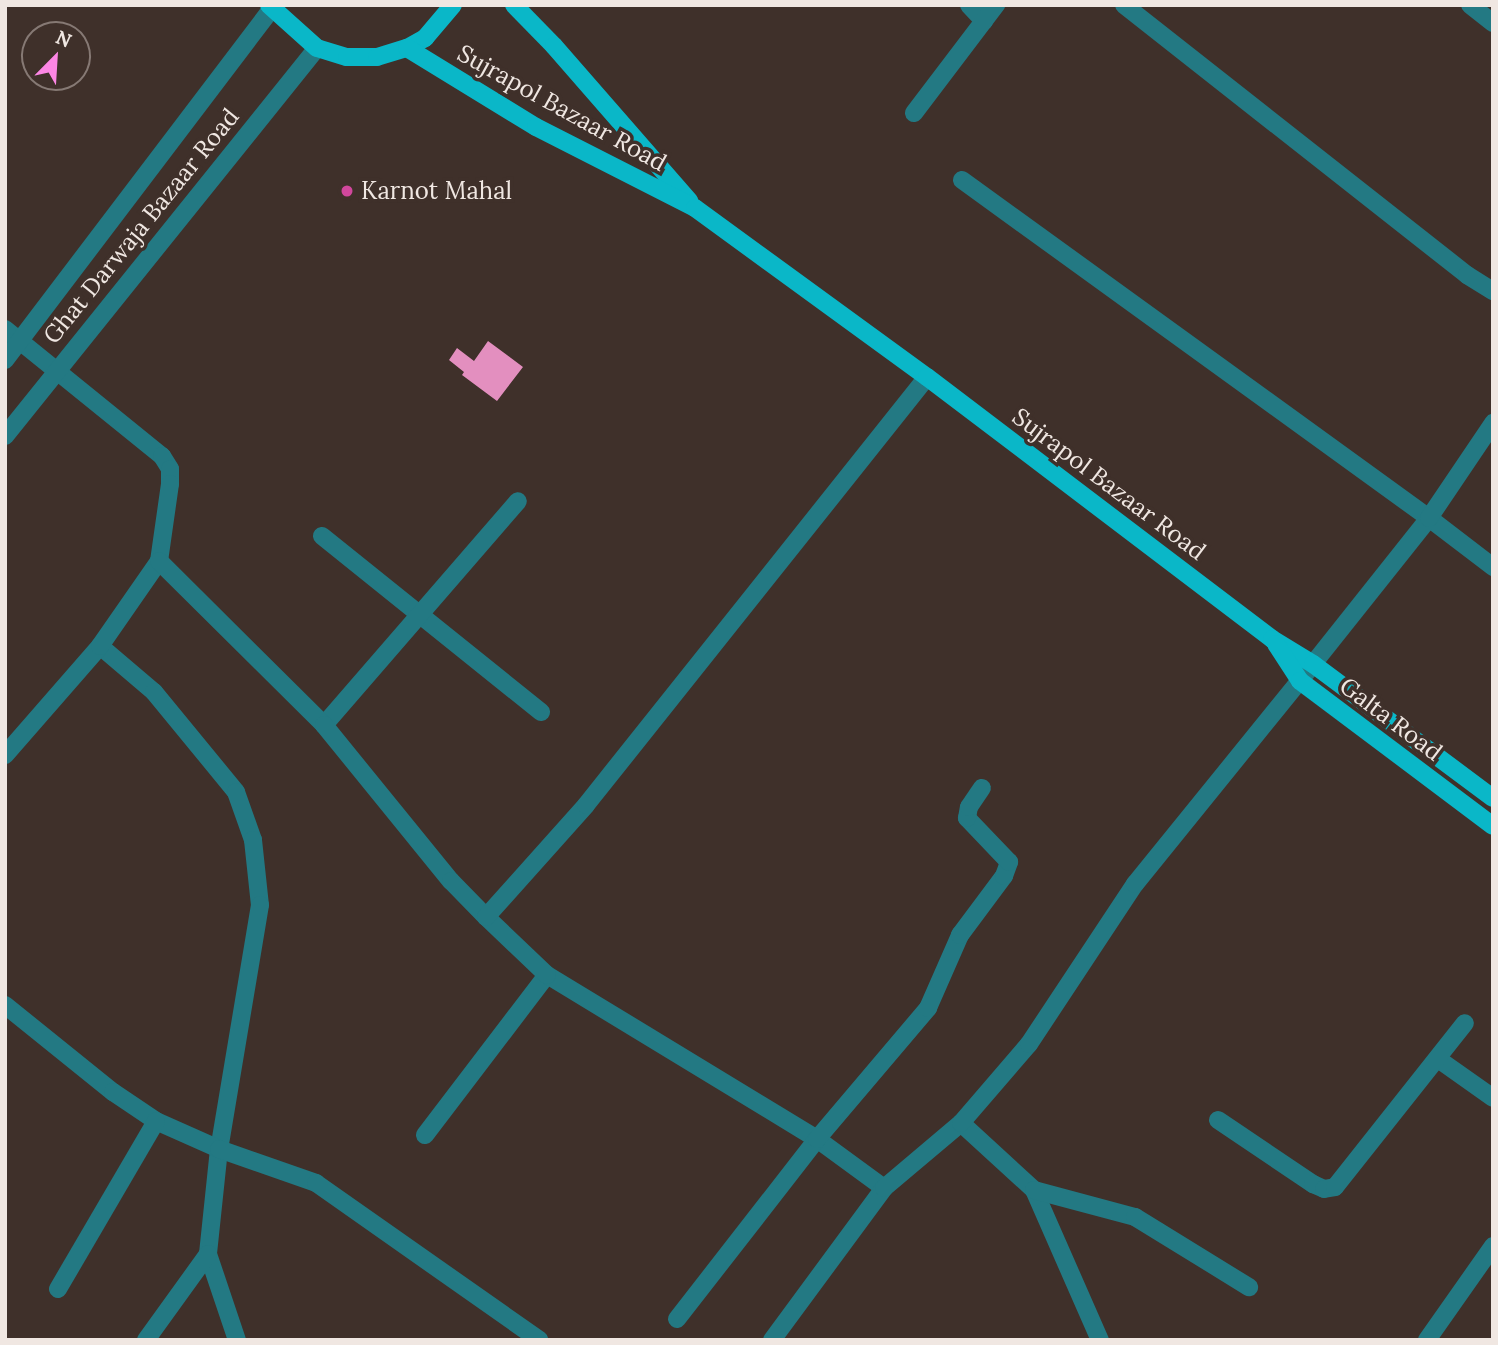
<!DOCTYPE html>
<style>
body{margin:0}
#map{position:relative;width:1498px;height:1345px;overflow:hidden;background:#3f302a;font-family:Lora,serif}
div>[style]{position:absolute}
.building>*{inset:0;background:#e38fbf}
.minor>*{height:18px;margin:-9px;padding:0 9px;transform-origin:9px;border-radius:9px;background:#237983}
.tertiary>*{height:18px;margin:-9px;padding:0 9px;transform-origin:9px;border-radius:9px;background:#237983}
.primary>*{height:18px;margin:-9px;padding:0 9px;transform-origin:9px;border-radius:9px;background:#0ab7c8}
.dots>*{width:19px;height:19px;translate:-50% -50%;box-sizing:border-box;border:4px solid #3f302a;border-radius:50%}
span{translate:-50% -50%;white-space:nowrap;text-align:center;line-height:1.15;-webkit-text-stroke:7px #3f302a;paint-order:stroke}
.street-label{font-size:24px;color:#f0e7e2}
.poi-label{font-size:24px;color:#f0e7e2}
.left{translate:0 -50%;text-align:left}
.frame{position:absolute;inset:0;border:7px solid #f0e7e2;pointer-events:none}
.north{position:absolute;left:21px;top:21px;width:70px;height:70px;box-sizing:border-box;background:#3f302a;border:2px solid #867974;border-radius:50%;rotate:24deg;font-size:19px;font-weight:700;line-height:28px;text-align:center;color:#f0e7e2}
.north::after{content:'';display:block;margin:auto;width:24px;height:32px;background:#fc86e4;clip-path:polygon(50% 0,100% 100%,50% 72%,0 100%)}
</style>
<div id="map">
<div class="building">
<div style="clip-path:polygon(488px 341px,523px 367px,497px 401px,462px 375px,464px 372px,449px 360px,457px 348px,474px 361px)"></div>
</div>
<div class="minor">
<div style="left:969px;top:5px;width:22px;rotate:47deg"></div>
<div style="left:1124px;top:5px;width:437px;rotate:38.2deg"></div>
<div style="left:1467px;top:275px;width:31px;rotate:32deg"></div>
<div style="left:1470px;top:5px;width:29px;rotate:38deg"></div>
<div style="left:914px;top:113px;width:136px;rotate:-52.8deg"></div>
<div style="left:962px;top:180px;width:576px;rotate:35.9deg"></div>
<div style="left:1429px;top:518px;width:81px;rotate:37.4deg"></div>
<div style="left:5px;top:329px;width:202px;rotate:39deg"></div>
<div style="left:162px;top:456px;width:15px;rotate:58deg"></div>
<div style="left:170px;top:469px;width:15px;rotate:90deg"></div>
<div style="left:170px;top:484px;width:78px;rotate:98.1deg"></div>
<div style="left:322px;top:536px;width:281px;rotate:38.8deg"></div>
<div style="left:100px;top:646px;width:71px;rotate:40.4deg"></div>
<div style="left:154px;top:692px;width:129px;rotate:50.6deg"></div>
<div style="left:236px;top:792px;width:51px;rotate:70.5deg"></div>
<div style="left:253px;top:840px;width:65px;rotate:83.9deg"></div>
<div style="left:260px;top:905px;width:247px;rotate:99.5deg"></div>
<div style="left:219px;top:1149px;width:106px;rotate:96deg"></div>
<div style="left:208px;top:1254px;width:91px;rotate:71.4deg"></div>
<div style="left:324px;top:725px;width:296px;rotate:-49.1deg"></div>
<div style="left:5px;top:755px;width:145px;rotate:-48.9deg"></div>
<div style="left:100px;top:646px;width:103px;rotate:-55.2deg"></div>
<div style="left:159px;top:561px;width:233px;rotate:44.8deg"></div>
<div style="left:324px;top:725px;width:201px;rotate:50.9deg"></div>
<div style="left:451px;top:881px;width:50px;rotate:45.8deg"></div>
<div style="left:5px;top:1005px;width:139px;rotate:38.9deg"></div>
<div style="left:113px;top:1092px;width:52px;rotate:34deg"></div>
<div style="left:156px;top:1121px;width:69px;rotate:24deg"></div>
<div style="left:219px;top:1149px;width:103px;rotate:19.3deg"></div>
<div style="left:316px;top:1183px;width:273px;rotate:35.1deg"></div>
<div style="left:1438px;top:1059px;width:67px;rotate:35.3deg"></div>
<div style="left:1218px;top:1120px;width:115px;rotate:34deg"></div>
<div style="left:1313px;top:1184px;width:12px;rotate:24deg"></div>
<div style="left:1324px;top:1189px;width:11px;rotate:-10deg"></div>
<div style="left:1335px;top:1187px;width:209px;rotate:-51.6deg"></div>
<div style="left:961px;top:1123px;width:99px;rotate:42.5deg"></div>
<div style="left:1034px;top:1190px;width:164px;rotate:66.3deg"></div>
<div style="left:425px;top:1135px;width:201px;rotate:-52.7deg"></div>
<div style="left:884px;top:1188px;width:83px;rotate:-143.8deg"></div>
<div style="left:817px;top:1139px;width:316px;rotate:-148.7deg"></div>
<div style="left:547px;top:975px;width:84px;rotate:-136.4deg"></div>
<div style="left:486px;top:917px;width:150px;rotate:-48.2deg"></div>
<div style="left:586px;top:805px;width:547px;rotate:-51.45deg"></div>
<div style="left:1034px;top:1190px;width:105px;rotate:15deg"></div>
<div style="left:1135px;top:1217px;width:134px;rotate:31.6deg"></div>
<div style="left:58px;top:1289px;width:194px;rotate:-59.7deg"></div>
<div style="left:677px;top:1319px;width:228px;rotate:-52.1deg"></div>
<div style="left:817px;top:1139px;width:172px;rotate:-49.7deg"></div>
<div style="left:928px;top:1008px;width:80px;rotate:-66.3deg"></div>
<div style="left:960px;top:935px;width:74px;rotate:-53.3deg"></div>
<div style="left:1004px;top:876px;width:15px;rotate:-70deg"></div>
<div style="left:1009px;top:862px;width:61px;rotate:-133.7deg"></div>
<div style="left:967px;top:818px;width:11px;rotate:-80deg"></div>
<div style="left:969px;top:807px;width:23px;rotate:-56deg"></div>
<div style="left:146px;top:1340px;width:106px;rotate:-54.2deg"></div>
<div style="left:772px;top:1340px;width:189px;rotate:-53.6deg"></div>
<div style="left:884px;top:1188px;width:101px;rotate:-40.2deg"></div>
<div style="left:961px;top:1123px;width:104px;rotate:-49.3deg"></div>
<div style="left:1029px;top:1044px;width:192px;rotate:-56.5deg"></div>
<div style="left:1135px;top:884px;width:283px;rotate:-51deg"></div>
<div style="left:1427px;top:1340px;width:115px;rotate:-54.9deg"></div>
</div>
<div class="tertiary">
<div style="left:5px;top:360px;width:440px;rotate:-52.8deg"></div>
<div style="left:5px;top:436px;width:498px;rotate:-51.2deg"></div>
<div style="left:1313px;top:664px;width:186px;rotate:-51.5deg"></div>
<div style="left:1429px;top:518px;width:115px;rotate:-56deg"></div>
</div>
<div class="primary">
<div style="left:269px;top:5px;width:64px;rotate:41.9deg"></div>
<div style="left:317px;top:48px;width:31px;rotate:17deg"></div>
<div style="left:347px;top:57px;width:30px"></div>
<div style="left:377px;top:57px;width:31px;rotate:-17deg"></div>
<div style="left:407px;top:48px;width:21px;rotate:-29deg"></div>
<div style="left:425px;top:38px;width:43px;rotate:-49.7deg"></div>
<div style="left:514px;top:5px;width:57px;rotate:45.7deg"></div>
<div style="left:554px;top:46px;width:206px;rotate:48.9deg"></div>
<div style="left:407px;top:48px;width:151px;rotate:31.5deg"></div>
<div style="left:536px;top:127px;width:178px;rotate:27deg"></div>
<div style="left:695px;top:208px;width:287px;rotate:36.1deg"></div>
<div style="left:927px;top:377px;width:433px;rotate:37.2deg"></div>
<div style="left:1272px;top:639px;width:48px;rotate:31.4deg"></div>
<div style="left:1313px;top:664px;width:224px;rotate:36.7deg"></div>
<div style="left:1276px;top:644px;width:44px;rotate:57deg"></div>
<div style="left:1300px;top:681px;width:241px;rotate:36.9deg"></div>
</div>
<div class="dots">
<div style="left:347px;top:191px;background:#d1479c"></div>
</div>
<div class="street-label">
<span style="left:562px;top:108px;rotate:29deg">Sujrapol Bazaar Road</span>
<span style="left:141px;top:226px;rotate:-51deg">Ghat Darwaja Bazaar Road</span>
<span style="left:1109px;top:484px;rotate:37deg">Sujrapol Bazaar Road</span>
<span style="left:1391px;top:719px;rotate:37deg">Galta Road</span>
</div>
<div class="poi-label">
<span class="left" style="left:361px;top:191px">Karnot Mahal</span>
</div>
<div class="frame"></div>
<div class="north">N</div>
</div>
